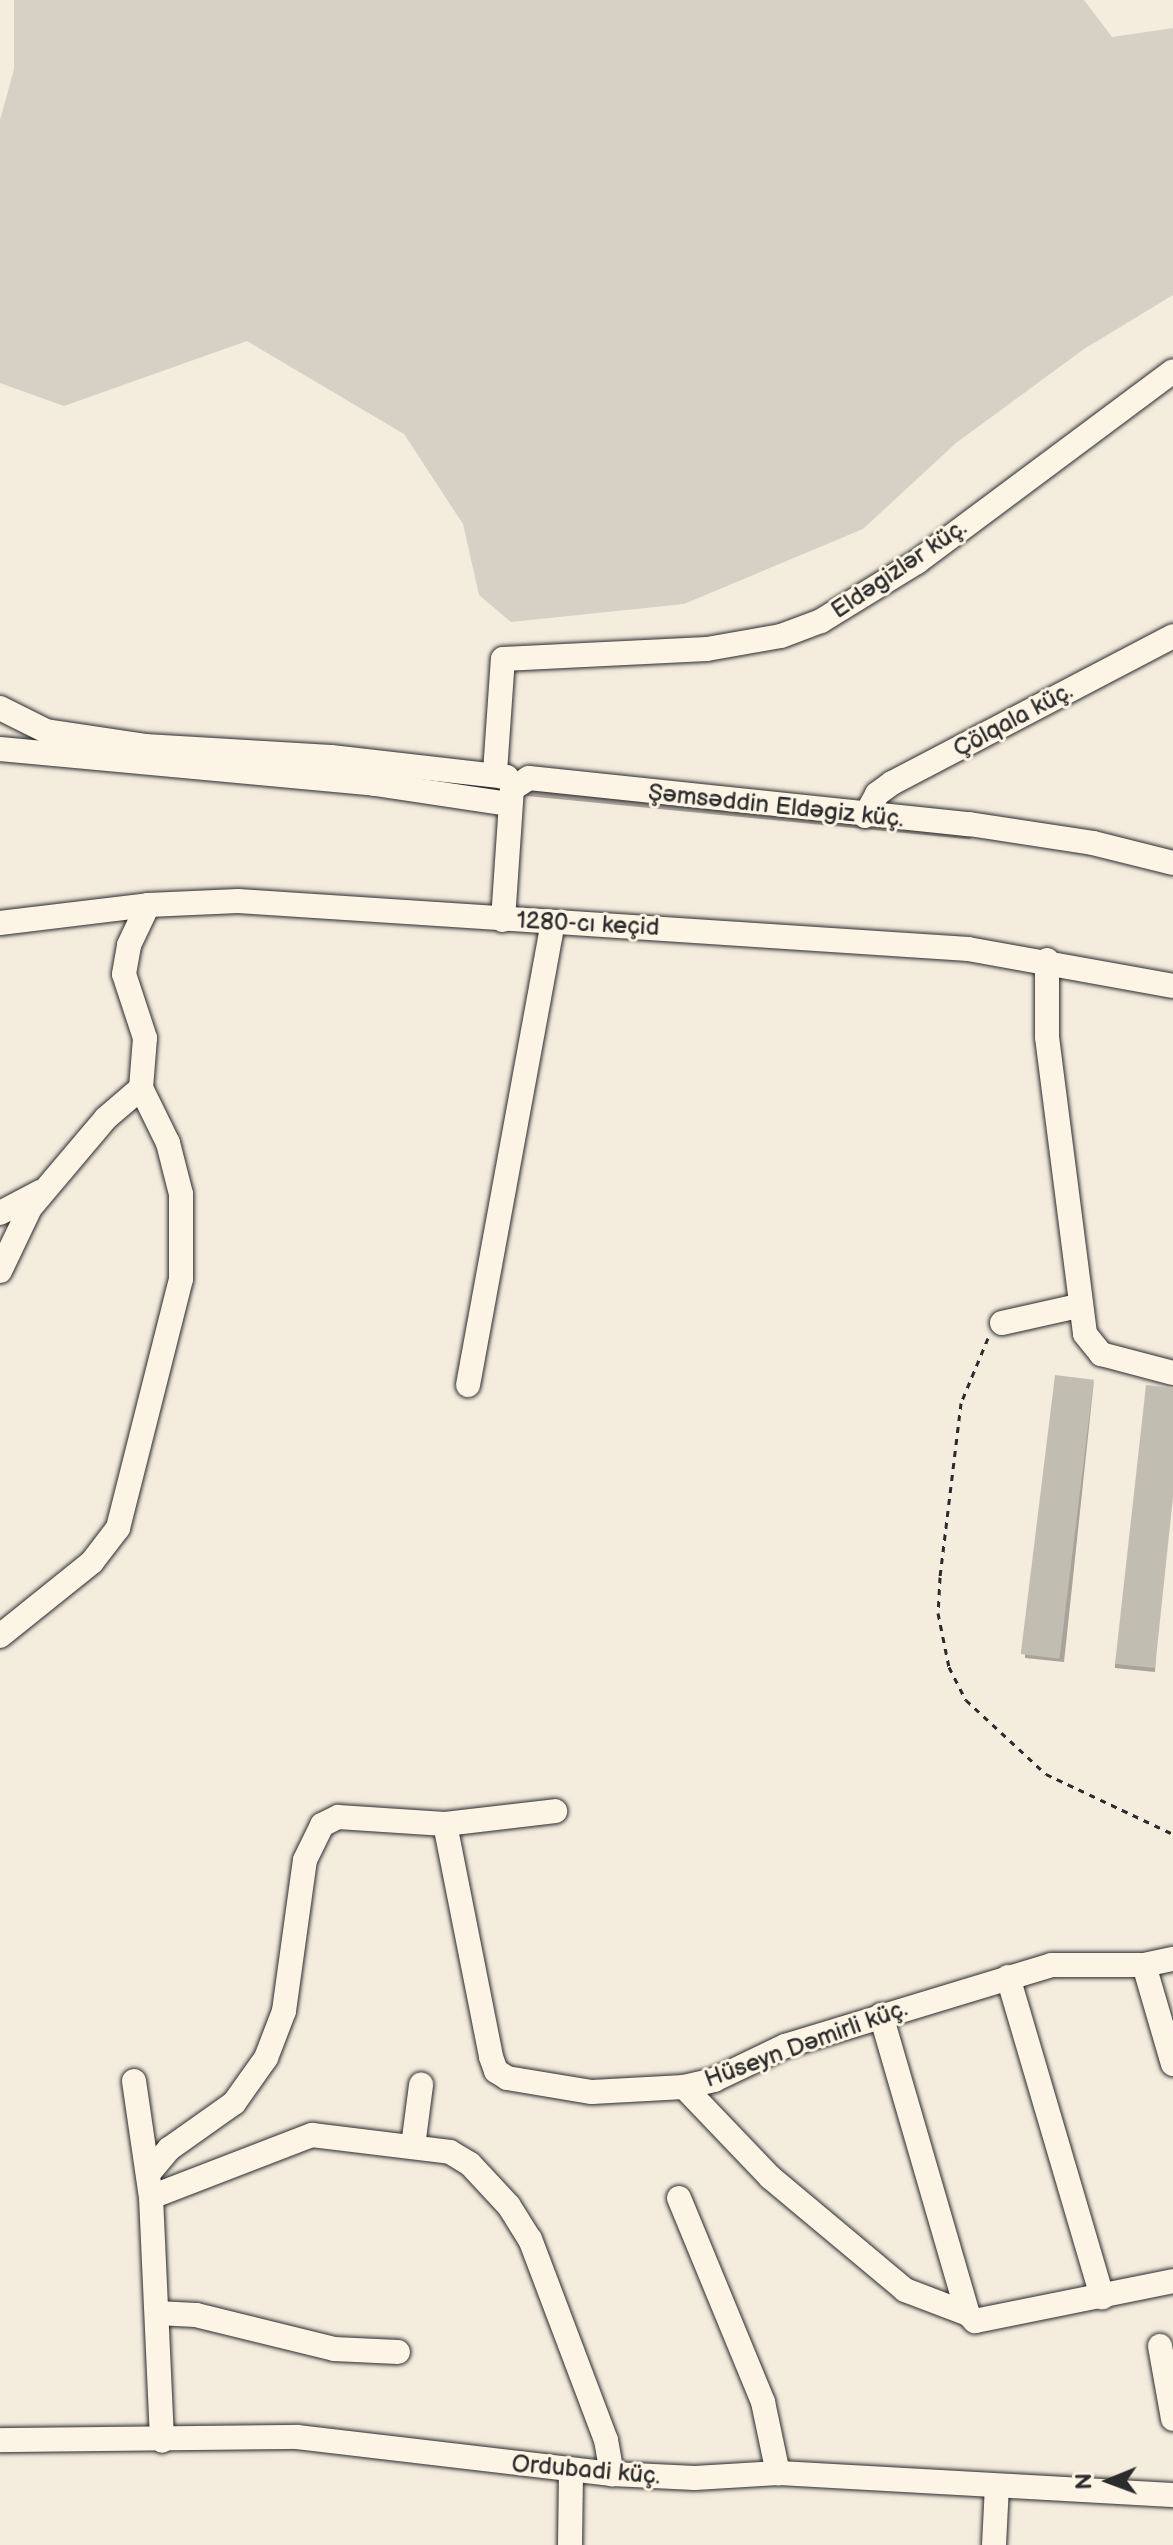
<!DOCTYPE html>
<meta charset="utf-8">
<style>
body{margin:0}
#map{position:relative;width:1173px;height:2545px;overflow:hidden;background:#f4edde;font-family:"Balsamiq Sans",sans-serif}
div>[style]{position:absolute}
.green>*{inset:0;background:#d6d1c4}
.stream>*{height:6px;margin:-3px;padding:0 3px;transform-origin:3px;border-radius:3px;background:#afaaa0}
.path>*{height:3px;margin-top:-1.5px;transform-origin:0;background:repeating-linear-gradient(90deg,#2b2b2b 0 6px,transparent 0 12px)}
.roads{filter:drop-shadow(0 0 2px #2b2b2b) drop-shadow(0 0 2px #2b2b2b)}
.minor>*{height:24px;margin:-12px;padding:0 12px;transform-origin:12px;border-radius:12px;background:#fcf5e5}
.wall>*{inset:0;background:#a7a398}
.building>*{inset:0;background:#c2bdb1;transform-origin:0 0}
span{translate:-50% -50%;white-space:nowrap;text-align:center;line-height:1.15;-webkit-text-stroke:6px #fcf5e5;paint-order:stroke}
.street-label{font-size:24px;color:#2b2b2b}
.north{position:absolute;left:1069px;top:2441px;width:80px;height:80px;-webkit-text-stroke:6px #fcf5e5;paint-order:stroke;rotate:269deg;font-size:22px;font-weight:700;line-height:32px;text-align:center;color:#2b2b2b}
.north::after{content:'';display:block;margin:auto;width:28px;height:36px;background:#2b2b2b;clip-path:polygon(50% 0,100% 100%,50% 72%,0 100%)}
</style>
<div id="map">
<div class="green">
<div style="clip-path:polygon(14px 0,1084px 0,1112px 37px,1173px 28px,1173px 295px,1084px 349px,956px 443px,863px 529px,684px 604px,511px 622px,479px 595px,463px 524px,404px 434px,247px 341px,64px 406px,0 383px,0 120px,14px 69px)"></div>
</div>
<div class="stream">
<div style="left:479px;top:788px;width:21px;rotate:5deg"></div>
<div style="left:527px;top:793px;width:444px;rotate:5.6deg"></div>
</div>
<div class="path">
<div style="left:988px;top:1338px;width:70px;rotate:112.6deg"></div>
<div style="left:961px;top:1403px;width:175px;rotate:96.9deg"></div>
<div style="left:940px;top:1577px;width:36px;rotate:93deg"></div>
<div style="left:938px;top:1613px;width:55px;rotate:78.5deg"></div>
<div style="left:949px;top:1667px;width:37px;rotate:63deg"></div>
<div style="left:966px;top:1700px;width:109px;rotate:42.8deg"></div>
<div style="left:1046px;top:1774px;width:140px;rotate:25.3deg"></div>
</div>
<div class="roads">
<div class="minor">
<div style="left:0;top:708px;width:51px;rotate:26.6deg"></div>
<div style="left:46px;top:731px;width:100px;rotate:8.6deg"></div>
<div style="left:145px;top:746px;width:186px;rotate:3.4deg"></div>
<div style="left:331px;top:757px;width:177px;rotate:6.5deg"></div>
<div style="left:0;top:749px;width:377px;rotate:5.3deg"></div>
<div style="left:375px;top:784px;width:135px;rotate:8.5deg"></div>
<div style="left:495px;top:772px;width:113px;rotate:-86deg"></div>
<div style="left:503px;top:659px;width:204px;rotate:-2.8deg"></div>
<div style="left:707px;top:649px;width:75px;rotate:-10deg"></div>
<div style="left:781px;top:636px;width:43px;rotate:-20.6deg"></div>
<div style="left:821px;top:621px;width:113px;rotate:-31.6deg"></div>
<div style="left:917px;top:562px;width:319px;rotate:-36.7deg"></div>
<div style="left:865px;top:816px;width:25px;rotate:-61deg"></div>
<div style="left:877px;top:794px;width:19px;rotate:-36deg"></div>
<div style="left:892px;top:783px;width:317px;rotate:-27.6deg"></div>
<div style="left:503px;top:920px;width:131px;rotate:-86.1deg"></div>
<div style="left:512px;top:789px;width:20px;rotate:-33deg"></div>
<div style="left:529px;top:778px;width:442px;rotate:6deg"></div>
<div style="left:969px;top:824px;width:125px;rotate:8.7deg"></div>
<div style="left:1093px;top:843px;width:82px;rotate:14deg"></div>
<div style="left:0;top:923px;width:149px;rotate:-6.9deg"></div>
<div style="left:148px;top:905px;width:90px;rotate:-2.5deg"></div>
<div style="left:238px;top:901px;width:732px;rotate:3.76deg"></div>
<div style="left:968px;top:949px;width:208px;rotate:10.2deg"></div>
<div style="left:1047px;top:960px;width:77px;rotate:90deg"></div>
<div style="left:1047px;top:1037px;width:299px;rotate:82.7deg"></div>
<div style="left:1085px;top:1334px;width:26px;rotate:51deg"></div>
<div style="left:1101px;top:1354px;width:74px;rotate:14.8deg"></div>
<div style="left:0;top:1213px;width:45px;rotate:-27.7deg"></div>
<div style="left:0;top:1271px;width:70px;rotate:-64.5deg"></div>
<div style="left:30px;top:1208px;width:118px;rotate:-49.8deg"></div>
<div style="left:106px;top:1118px;width:46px;rotate:-40.6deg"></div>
<div style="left:1002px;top:1323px;width:78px;rotate:-12.6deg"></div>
<div style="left:468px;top:1385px;width:470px;rotate:-79.6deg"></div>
<div style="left:0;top:1636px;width:118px;rotate:-38.8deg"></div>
<div style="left:92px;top:1562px;width:43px;rotate:-52.6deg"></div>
<div style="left:118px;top:1528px;width:257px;rotate:-75.8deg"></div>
<div style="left:181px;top:1279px;width:85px;rotate:-90deg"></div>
<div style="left:181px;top:1194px;width:53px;rotate:-104.3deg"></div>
<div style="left:168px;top:1143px;width:61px;rotate:-116.1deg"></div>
<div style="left:141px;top:1088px;width:50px;rotate:-85.4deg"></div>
<div style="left:145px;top:1038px;width:67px;rotate:-108.2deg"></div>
<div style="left:124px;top:974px;width:29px;rotate:-80deg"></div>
<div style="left:129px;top:945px;width:44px;rotate:-64.6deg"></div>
<div style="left:445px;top:1824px;width:237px;rotate:78.8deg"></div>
<div style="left:491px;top:2057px;width:15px;rotate:70deg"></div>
<div style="left:496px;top:2071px;width:13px;rotate:32deg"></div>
<div style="left:507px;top:2078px;width:86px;rotate:9.4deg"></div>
<div style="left:592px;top:2092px;width:92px;rotate:-3.1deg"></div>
<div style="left:684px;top:2087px;width:31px;rotate:-13deg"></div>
<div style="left:714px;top:2080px;width:79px;rotate:-25.6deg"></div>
<div style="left:785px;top:2046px;width:278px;rotate:-16.9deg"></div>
<div style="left:1051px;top:1965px;width:93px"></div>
<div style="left:1144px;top:1965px;width:30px;rotate:-12deg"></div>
<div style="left:1144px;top:1965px;width:103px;rotate:73.7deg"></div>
<div style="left:1008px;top:1977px;width:334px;rotate:73.6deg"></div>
<div style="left:881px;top:2015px;width:311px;rotate:73.8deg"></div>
<div style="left:968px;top:2314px;width:10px;rotate:45deg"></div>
<div style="left:975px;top:2321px;width:202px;rotate:-11.4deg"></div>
<div style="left:134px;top:2081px;width:117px;rotate:81.7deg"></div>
<div style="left:151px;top:2197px;width:244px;rotate:87.4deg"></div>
<div style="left:684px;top:2087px;width:124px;rotate:46.3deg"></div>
<div style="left:770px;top:2177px;width:176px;rotate:39.9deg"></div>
<div style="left:905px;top:2290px;width:67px;rotate:20.9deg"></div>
<div style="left:413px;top:2146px;width:62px;rotate:-82.5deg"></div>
<div style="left:148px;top:2174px;width:33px;rotate:-50deg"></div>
<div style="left:169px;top:2149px;width:80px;rotate:-35.3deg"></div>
<div style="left:234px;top:2103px;width:55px;rotate:-54.6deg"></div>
<div style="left:266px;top:2058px;width:50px;rotate:-69deg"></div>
<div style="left:284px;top:2011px;width:152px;rotate:-82.1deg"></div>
<div style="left:305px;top:1860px;width:39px;rotate:-64deg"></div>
<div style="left:322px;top:1825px;width:18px;rotate:-27deg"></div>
<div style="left:338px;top:1817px;width:107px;rotate:3.7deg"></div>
<div style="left:445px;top:1824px;width:111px;rotate:-6.7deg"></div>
<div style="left:151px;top:2197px;width:173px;rotate:-21.1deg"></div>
<div style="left:312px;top:2135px;width:139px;rotate:7deg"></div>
<div style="left:450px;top:2152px;width:23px;rotate:31deg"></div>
<div style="left:470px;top:2164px;width:57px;rotate:47.1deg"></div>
<div style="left:509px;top:2206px;width:39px;rotate:58deg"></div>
<div style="left:530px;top:2239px;width:215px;rotate:69.3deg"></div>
<div style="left:606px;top:2440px;width:35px;rotate:80deg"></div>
<div style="left:679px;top:2198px;width:221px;rotate:67.6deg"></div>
<div style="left:763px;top:2402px;width:73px;rotate:78.1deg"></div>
<div style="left:157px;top:2313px;width:39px;rotate:3deg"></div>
<div style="left:196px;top:2315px;width:142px;rotate:13.8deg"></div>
<div style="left:334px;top:2349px;width:64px;rotate:2.7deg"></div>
<div style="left:1160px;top:2346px;width:74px;rotate:79.9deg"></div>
<div style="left:0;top:2440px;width:297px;rotate:-0.6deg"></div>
<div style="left:297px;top:2437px;width:317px;rotate:6.7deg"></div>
<div style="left:612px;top:2474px;width:83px;rotate:2.8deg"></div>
<div style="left:695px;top:2478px;width:83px;rotate:-3.4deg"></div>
<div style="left:778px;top:2473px;width:396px;rotate:3.2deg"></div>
<div style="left:570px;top:2545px;width:75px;rotate:-89.2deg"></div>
<div style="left:994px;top:2545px;width:59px;rotate:-87.1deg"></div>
</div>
</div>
<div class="wall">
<div style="clip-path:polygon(1094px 1380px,1064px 1662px,1025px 1658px,1025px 1654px)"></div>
<div style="clip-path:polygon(1173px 1388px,1155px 1672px,1115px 1668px,1115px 1664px)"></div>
</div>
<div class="building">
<div style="left:1055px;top:1375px;width:39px;height:281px;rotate:7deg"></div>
<div style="clip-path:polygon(1146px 1385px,1173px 1388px,1173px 1497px,1155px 1668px,1115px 1664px)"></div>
</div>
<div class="street-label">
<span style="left:899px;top:569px;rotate:-34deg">Eldəgizlər küç.</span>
<span style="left:1013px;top:720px;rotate:-28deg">Çölqala küç.</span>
<span style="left:776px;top:806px;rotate:6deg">Şəmsəddin Eldəgiz küç.</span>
<span style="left:588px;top:924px;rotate:3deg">1280-cı keçid</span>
<span style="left:806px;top:2044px;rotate:-20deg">Hüseyn Dəmirli küç.</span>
<span style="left:586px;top:2470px;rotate:5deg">Ordubadi küç.</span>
</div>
<div class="north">N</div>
</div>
